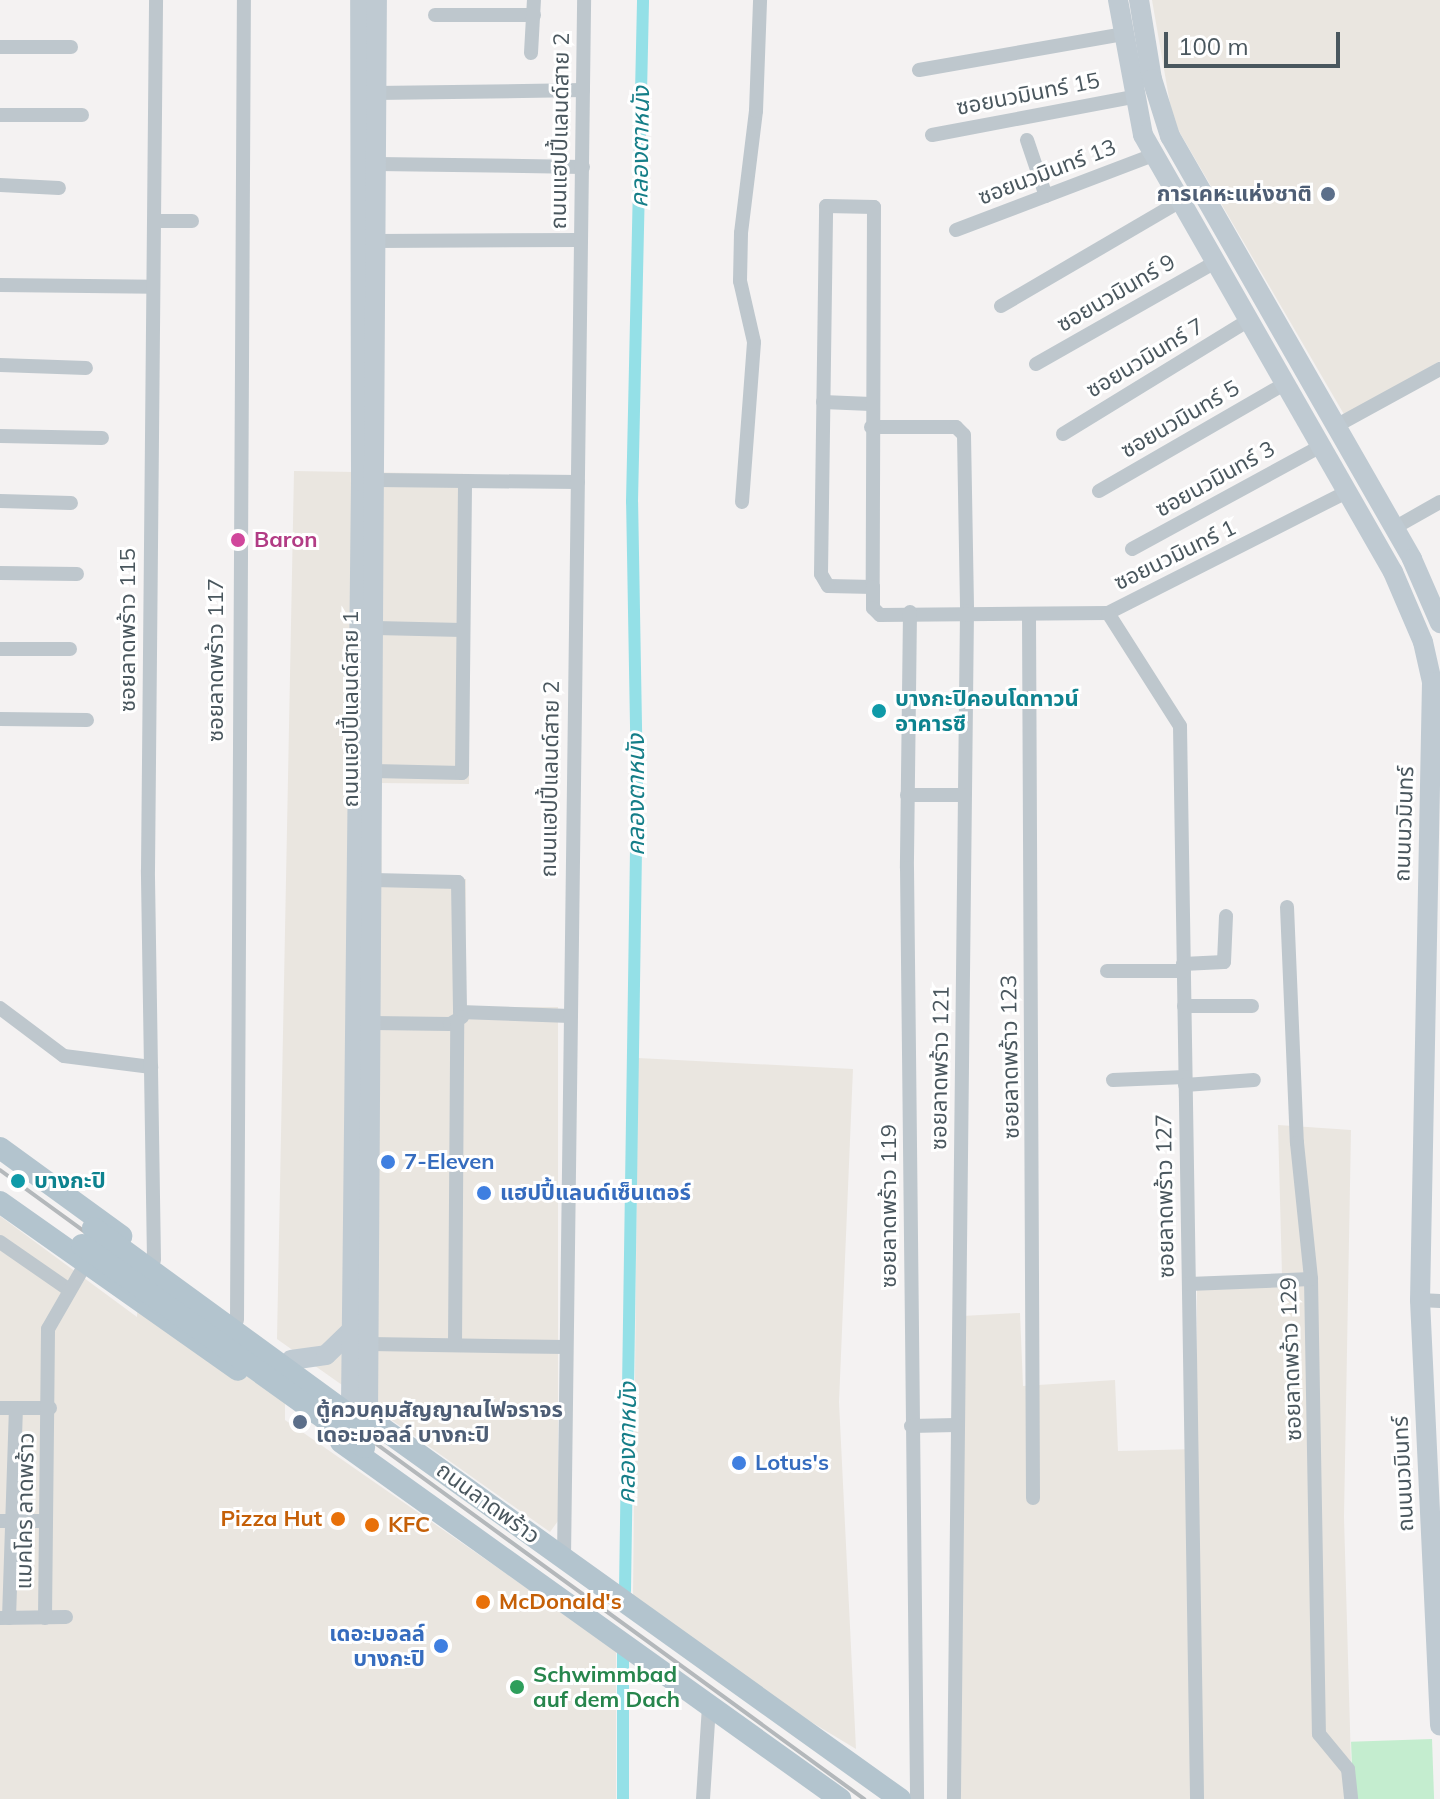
<!DOCTYPE html>
<meta charset="utf-8">
<style>
body{margin:0}
#map{position:relative;width:1440px;height:1799px;overflow:hidden;background:#f4f2f2;font-family:Mulish,"Noto Sans Thai",sans-serif}
div>[style]{position:absolute}
.commercial>*{inset:0;background:#eae6e0}
.green>*{inset:0;background:#c4edcf;transform-origin:0 0}
.canal>*{height:12px;margin:-6px;padding:0 6px;transform-origin:6px;border-radius:6px;background:#94e0e7}
.street>*{height:14px;margin:-7px;padding:0 7px;transform-origin:7px;border-radius:7px;background:#bec7cd}
.secondary>*{height:20px;margin:-10px;padding:0 10px;transform-origin:10px;border-radius:10px;background:#bfcad2}
.primary>*{height:22px;margin:-11px;padding:0 11px;transform-origin:11px;border-radius:11px;background:#b3c4ce}
.rail>*{height:4px;margin:-2px;padding:0 2px;transform-origin:2px;border-radius:2px;background:#b4b8bb}
.primary-bridge>*{height:22px;margin:-11px;padding:0 11px;transform-origin:11px;border-radius:11px;background:#b3c4ce}
.dots>*{width:22px;height:22px;translate:-50% -50%;box-sizing:border-box;border:4px solid #fff;border-radius:50%}
span{translate:-50% -50%;white-space:nowrap;text-align:center;line-height:1.15;-webkit-text-stroke:6px #fff;paint-order:stroke}
.street-label{font-size:22px;color:#4a575e}
.service-label{font-size:22px;color:#4e5e75;font-weight:700}
.right{translate:-100% -50%;text-align:right}
.left{translate:0 -50%;text-align:left}
.hotel-label{font-size:22px;color:#b23c85;font-weight:700}
.culture-label{font-size:22px;color:#0d838f;font-weight:700}
.shop-label{font-size:22px;color:#366cbe;font-weight:700}
.food-label{font-size:22px;color:#c56008;font-weight:700}
.leisure-label{font-size:22px;color:#27864d;font-weight:700}
.water-label{font-size:24px;color:#157e88;font-style:italic}
.scale{position:absolute;left:1164px;top:32px;width:176px;height:36px;box-sizing:border-box;border:4px solid #4a575e;border-top:0;padding-left:10px;font-size:24px;line-height:28px;white-space:nowrap;color:#4a575e;-webkit-text-stroke:6px #fff;paint-order:stroke}
</style>
<div id="map">
<div class="commercial">
<div style="clip-path:polygon(1152px 0,1440px 0,1440px 361px,1345px 416px,1173px 121px)"></div>
<div style="clip-path:polygon(294px 471px,474px 474px,468px 493px,469px 784px,380px 783px,382px 876px,466px 879px,465px 1007px,558px 1007px,558px 1521px,550px 1532px,277px 1339px)"></div>
<div style="clip-path:polygon(638px 1058px,853px 1069px,839px 1402px,856px 1749px,778px 1702px,633px 1598px)"></div>
<div style="clip-path:polygon(1278px 1125px,1351px 1130px,1344px 1517px,1352px 1799px,961px 1799px,962px 1316px,1020px 1313px,1023px 1386px,1115px 1380px,1118px 1451px,1197px 1449px,1197px 1277px,1282px 1275px)"></div>
<div style="clip-path:polygon(0 1216px,137px 1317px,138px 1300px,285px 1403px,285px 1420px,616px 1650px,616px 1799px,0 1799px)"></div>
</div>
<div class="green">
<div style="left:1432px;top:1739px;width:60px;height:81px;rotate:88deg"></div>
</div>
<div class="canal">
<div style="left:625px;top:1591px;width:808px;rotate:-89.15deg"></div>
<div style="left:637px;top:783px;width:281px;rotate:-91deg"></div>
<div style="left:632px;top:502px;width:502px;rotate:-88.74deg"></div>
<div style="left:623px;top:1651px;width:148px;rotate:90deg"></div>
</div>
<div class="street">
<div style="left:435px;top:15px;width:99px"></div>
<div style="left:0;top:47px;width:71px"></div>
<div style="left:531px;top:53px;width:53px;rotate:-86.8deg"></div>
<div style="left:919px;top:70px;width:207px;rotate:-10deg"></div>
<div style="left:376px;top:93px;width:207px;rotate:-0.8deg"></div>
<div style="left:0;top:115px;width:82px"></div>
<div style="left:932px;top:135px;width:205px;rotate:-10.7deg"></div>
<div style="left:1027px;top:140px;width:59px;rotate:71.3deg"></div>
<div style="left:377px;top:164px;width:206px;rotate:0.8deg"></div>
<div style="left:0;top:185px;width:59px;rotate:2.9deg"></div>
<div style="left:154px;top:221px;width:38px"></div>
<div style="left:956px;top:230px;width:211px;rotate:-20.8deg"></div>
<div style="left:377px;top:241px;width:203px;rotate:-0.3deg"></div>
<div style="left:0;top:285px;width:153px;rotate:0.7deg"></div>
<div style="left:1001px;top:306px;width:208px;rotate:-30.3deg"></div>
<div style="left:1036px;top:364px;width:208px;rotate:-29.6deg"></div>
<div style="left:0;top:365px;width:86px;rotate:2deg"></div>
<div style="left:823px;top:402px;width:48px;rotate:2.4deg"></div>
<div style="left:871px;top:427px;width:85px"></div>
<div style="left:956px;top:427px;width:11px;rotate:45deg"></div>
<div style="left:964px;top:435px;width:176px;rotate:89deg"></div>
<div style="left:967px;top:611px;width:1188px;rotate:90.63deg"></div>
<div style="left:1334px;top:427px;width:121px;rotate:-28.7deg"></div>
<div style="left:1063px;top:434px;width:220px;rotate:-31.5deg"></div>
<div style="left:0;top:436px;width:102px;rotate:1.1deg"></div>
<div style="left:377px;top:480px;width:201px;rotate:0.6deg"></div>
<div style="left:1099px;top:491px;width:214px;rotate:-30deg"></div>
<div style="left:0;top:501px;width:71px;rotate:1.6deg"></div>
<div style="left:742px;top:502px;width:160px;rotate:-85.7deg"></div>
<div style="left:754px;top:342px;width:63px;rotate:-102.9deg"></div>
<div style="left:740px;top:281px;width:48px;rotate:-88.8deg"></div>
<div style="left:741px;top:233px;width:123px;rotate:-83deg"></div>
<div style="left:756px;top:111px;width:111px;rotate:-87.9deg"></div>
<div style="left:1394px;top:528px;width:53px;rotate:-29.5deg"></div>
<div style="left:1132px;top:549px;width:213px;rotate:-28.6deg"></div>
<div style="left:0;top:573px;width:77px;rotate:0.7deg"></div>
<div style="left:873px;top:587px;width:45px;rotate:-178.7deg"></div>
<div style="left:828px;top:586px;width:14px;rotate:-120deg"></div>
<div style="left:821px;top:574px;width:368px;rotate:-89.2deg"></div>
<div style="left:826px;top:206px;width:48px;rotate:1.2deg"></div>
<div style="left:874px;top:207px;width:380px;rotate:90.2deg"></div>
<div style="left:873px;top:587px;width:21px;rotate:90deg"></div>
<div style="left:873px;top:608px;width:10px;rotate:45deg"></div>
<div style="left:880px;top:615px;width:228px;rotate:-0.5deg"></div>
<div style="left:1108px;top:613px;width:266px;rotate:-26.9deg"></div>
<div style="left:910px;top:612px;width:256px;rotate:90.7deg"></div>
<div style="left:907px;top:868px;width:931px;rotate:89.38deg"></div>
<div style="left:1108px;top:613px;width:134px;rotate:57.5deg"></div>
<div style="left:1180px;top:726px;width:1073px;rotate:89.09deg"></div>
<div style="left:1029px;top:616px;width:882px;rotate:89.74deg"></div>
<div style="left:376px;top:628px;width:86px;rotate:1.3deg"></div>
<div style="left:0;top:649px;width:70px"></div>
<div style="left:0;top:719px;width:87px;rotate:0.7deg"></div>
<div style="left:374px;top:771px;width:88px;rotate:1.3deg"></div>
<div style="left:462px;top:773px;width:292px;rotate:-89.4deg"></div>
<div style="left:907px;top:795px;width:57px"></div>
<div style="left:374px;top:880px;width:84px;rotate:1.4deg"></div>
<div style="left:458px;top:882px;width:130px;rotate:89.1deg"></div>
<div style="left:460px;top:1012px;width:110px;rotate:2.1deg"></div>
<div style="left:1287px;top:907px;width:236px;rotate:87.6deg"></div>
<div style="left:1297px;top:1143px;width:137px;rotate:84.1deg"></div>
<div style="left:1311px;top:1279px;width:455px;rotate:89deg"></div>
<div style="left:1319px;top:1734px;width:45px;rotate:50.4deg"></div>
<div style="left:1348px;top:1769px;width:30px;rotate:84deg"></div>
<div style="left:1183px;top:964px;width:41px;rotate:-2.8deg"></div>
<div style="left:1224px;top:962px;width:46px;rotate:-87.5deg"></div>
<div style="left:1107px;top:971px;width:77px"></div>
<div style="left:1184px;top:1006px;width:68px"></div>
<div style="left:0;top:1008px;width:80px;rotate:36.9deg"></div>
<div style="left:64px;top:1056px;width:88px;rotate:7.2deg"></div>
<div style="left:373px;top:1023px;width:77px;rotate:0.7deg"></div>
<div style="left:450px;top:1024px;width:14px;rotate:-30deg"></div>
<div style="left:1113px;top:1080px;width:72px;rotate:-2.4deg"></div>
<div style="left:1185px;top:1085px;width:69px;rotate:-4.1deg"></div>
<div style="left:0;top:1242px;width:83px;rotate:34.7deg"></div>
<div style="left:154px;top:1260px;width:390px;rotate:-90.9deg"></div>
<div style="left:148px;top:870px;width:870px;rotate:-89.47deg"></div>
<div style="left:1189px;top:1284px;width:122px;rotate:-2.3deg"></div>
<div style="left:1420px;top:1300px;width:20px;rotate:3deg"></div>
<div style="left:237px;top:1320px;width:1320px;rotate:-89.7deg"></div>
<div style="left:370px;top:1344px;width:196px;rotate:0.9deg"></div>
<div style="left:455px;top:1345px;width:323px;rotate:-89.6deg"></div>
<div style="left:0;top:1408px;width:50px"></div>
<div style="left:911px;top:1426px;width:45px;rotate:-1.3deg"></div>
<div style="left:0;top:1521px;width:46px"></div>
<div style="left:564px;top:1558px;width:1558px;rotate:-89.26deg"></div>
<div style="left:0;top:1618px;width:66px;rotate:-0.9deg"></div>
<div style="left:9px;top:1618px;width:210px;rotate:-88.1deg"></div>
<div style="left:45px;top:1618px;width:289px;rotate:-89.4deg"></div>
<div style="left:48px;top:1329px;width:76px;rotate:-60.1deg"></div>
<div style="left:703px;top:1799px;width:94px;rotate:-86.3deg"></div>
</div>
<div class="secondary">
<div style="left:1118px;top:0;width:137px;rotate:79.5deg"></div>
<div style="left:1143px;top:135px;width:503px;rotate:60.23deg"></div>
<div style="left:1393px;top:572px;width:76px;rotate:66.8deg"></div>
<div style="left:1423px;top:642px;width:41px;rotate:77.3deg"></div>
<div style="left:1432px;top:682px;width:618px;rotate:91.11deg"></div>
<div style="left:1420px;top:1300px;width:426px;rotate:87.3deg"></div>
<div style="left:1139px;top:0;width:80px;rotate:80.7deg"></div>
<div style="left:1152px;top:79px;width:60px;rotate:72.5deg"></div>
<div style="left:1170px;top:136px;width:487px;rotate:60.2deg"></div>
<div style="left:1412px;top:559px;width:70px;rotate:66.4deg"></div>
<div style="left:291px;top:1360px;width:35px;rotate:-8deg"></div>
<div style="left:326px;top:1355px;width:36px;rotate:-44deg"></div>
<div style="left:351px;top:1405px;width:924px;rotate:-89.38deg"></div>
<div style="left:361px;top:481px;width:481px;rotate:-90.1deg"></div>
<div style="left:368px;top:1418px;width:1418px;rotate:-89.64deg"></div>
</div>
<div class="primary">
<div style="left:0;top:1148px;width:150px;rotate:36deg"></div>
<div style="left:0;top:1202px;width:291px;rotate:35.2deg"></div>
<div style="left:361px;top:1413px;width:663px;rotate:35.61deg"></div>
<div style="left:341px;top:1442px;width:614px;rotate:35.58deg"></div>
</div>
<div class="rail">
<div style="left:0;top:1170px;width:1069px;rotate:36.05deg"></div>
</div>
<div class="primary-bridge">
<div style="left:93px;top:1228px;width:348px;rotate:36.1deg"></div>
<div style="left:82px;top:1245px;width:347px;rotate:35.6deg"></div>
</div>
<div class="dots">
<div style="left:1328px;top:194px;background:#5c6f8a"></div>
<div style="left:238px;top:540px;background:#d1479c"></div>
<div style="left:879px;top:711px;background:#0f9aa8"></div>
<div style="left:388px;top:1162px;background:#3f7fe0"></div>
<div style="left:18px;top:1181px;background:#0f9aa8"></div>
<div style="left:484px;top:1193px;background:#3f7fe0"></div>
<div style="left:300px;top:1422px;background:#5c6f8a"></div>
<div style="left:739px;top:1463px;background:#3f7fe0"></div>
<div style="left:338px;top:1519px;background:#e8710a"></div>
<div style="left:372px;top:1525px;background:#e8710a"></div>
<div style="left:483px;top:1602px;background:#e8710a"></div>
<div style="left:441px;top:1646px;background:#3f7fe0"></div>
<div style="left:517px;top:1687px;background:#2e9e5b"></div>
</div>
<div class="street-label">
<span style="left:1028px;top:94px;rotate:-11deg">ซอยนวมินทร์ 15</span>
<span style="left:560px;top:131px;rotate:-89deg">ถนนแฮปปี้แลนด์สาย 2</span>
<span style="left:1047px;top:172px;rotate:-21deg">ซอยนวมินทร์ 13</span>
<span style="left:1116px;top:293px;rotate:-30deg">ซอยนวมินทร์ 9</span>
<span style="left:1145px;top:358px;rotate:-31deg">ซอยนวมินทร์ 7</span>
<span style="left:1180px;top:419px;rotate:-30deg">ซอยนวมินทร์ 5</span>
<span style="left:1215px;top:479px;rotate:-29deg">ซอยนวมินทร์ 3</span>
<span style="left:1175px;top:555px;rotate:-26deg">ซอยนวมินทร์ 1</span>
<span style="left:128px;top:630px;rotate:-90deg">ซอยลาดพร้าว 115</span>
<span style="left:216px;top:660px;rotate:-90deg">ซอยลาดพร้าว 117</span>
<span style="left:351px;top:709px;rotate:-90deg">ถนนแฮปปี้แลนด์สาย 1</span>
<span style="left:550px;top:779px;rotate:-89deg">ถนนแฮปปี้แลนด์สาย 2</span>
<span style="left:1404px;top:824px;rotate:-88deg">ถนนนวมินทร์</span>
<span style="left:1010px;top:1057px;rotate:-91deg">ซอยลาดพร้าว 123</span>
<span style="left:940px;top:1068px;rotate:-89deg">ซอยลาดพร้าว 121</span>
<span style="left:1165px;top:1196px;rotate:-91deg">ซอยลาดพร้าว 127</span>
<span style="left:889px;top:1206px;rotate:-90deg">ซอยลาดพร้าว 119</span>
<span style="left:1291px;top:1359px;rotate:-92deg">ซอยลาดพร้าว 129</span>
<span style="left:1403px;top:1474px;rotate:-93deg">ถนนนวมินทร์</span>
<span style="left:488px;top:1503px;rotate:36deg">ถนนลาดพร้าว</span>
<span style="left:25px;top:1511px;rotate:-89deg">แมคโคร ลาดพร้าว</span>
</div>
<div class="service-label">
<span class="right" style="left:1312px;top:194px">การเคหะแห่งชาติ</span>
<span class="left" style="left:316px;top:1422px">ตู้ควบคุมสัญญาณไฟจราจร<br>เดอะมอลล์ บางกะปิ</span>
</div>
<div class="hotel-label">
<span class="left" style="left:254px;top:540px">Baron</span>
</div>
<div class="culture-label">
<span class="left" style="left:895px;top:711px">บางกะปิคอนโดทาวน์<br>อาคารซี</span>
<span class="left" style="left:34px;top:1181px">บางกะปิ</span>
</div>
<div class="shop-label">
<span class="left" style="left:404px;top:1162px">7-Eleven</span>
<span class="left" style="left:500px;top:1193px">แฮปปี้แลนด์เซ็นเตอร์</span>
<span class="left" style="left:755px;top:1463px">Lotus's</span>
<span class="right" style="left:425px;top:1646px">เดอะมอลล์<br>บางกะปิ</span>
</div>
<div class="food-label">
<span class="right" style="left:322px;top:1519px">Pizza Hut</span>
<span class="left" style="left:388px;top:1525px">KFC</span>
<span class="left" style="left:499px;top:1602px">McDonald's</span>
</div>
<div class="leisure-label">
<span class="left" style="left:533px;top:1687px">Schwimmbad<br>auf dem Dach</span>
</div>
<div class="water-label">
<span style="left:640px;top:147px;rotate:-89deg">คลองตาหนัง</span>
<span style="left:636px;top:795px;rotate:-90deg">คลองตาหนัง</span>
<span style="left:627px;top:1443px;rotate:-89deg">คลองตาหนัง</span>
</div>
<div class="scale">100 m</div>
</div>
